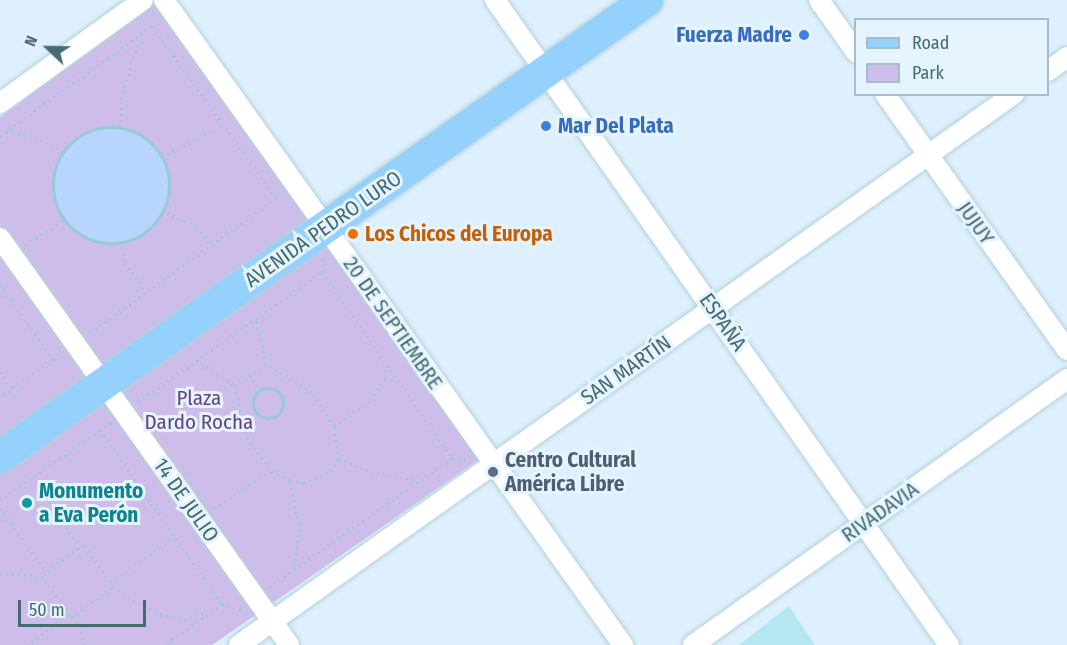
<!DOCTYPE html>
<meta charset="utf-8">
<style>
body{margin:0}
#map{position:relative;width:1067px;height:645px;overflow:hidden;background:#def0fd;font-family:"Fira Sans Condensed",sans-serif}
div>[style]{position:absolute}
.green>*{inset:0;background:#cebdea}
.sand>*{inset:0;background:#b7d5fd}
.round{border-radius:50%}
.building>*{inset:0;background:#b5e7f2}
.path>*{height:3px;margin-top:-1.5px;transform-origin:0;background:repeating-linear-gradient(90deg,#99cbd6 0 1.5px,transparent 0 6px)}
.path>.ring{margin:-1.5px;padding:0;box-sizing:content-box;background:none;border:3px solid #99cbd6;border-radius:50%}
.roads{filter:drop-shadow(0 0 2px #b5d1db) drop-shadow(0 0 2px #b5d1db)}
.street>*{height:20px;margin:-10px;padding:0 10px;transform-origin:10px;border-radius:10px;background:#fff}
.primary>*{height:32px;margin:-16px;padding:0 16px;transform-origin:16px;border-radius:16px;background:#94d1fd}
.dots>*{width:16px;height:16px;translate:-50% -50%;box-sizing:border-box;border:3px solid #e5f4ff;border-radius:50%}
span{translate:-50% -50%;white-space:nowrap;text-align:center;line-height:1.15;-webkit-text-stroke:6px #e5f4ff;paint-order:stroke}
.shop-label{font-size:21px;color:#366cbe;font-weight:700}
.right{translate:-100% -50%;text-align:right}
.left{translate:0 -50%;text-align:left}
.street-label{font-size:21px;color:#466c72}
.food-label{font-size:21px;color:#c56008;font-weight:700}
.park-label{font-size:21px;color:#644384}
.service-label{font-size:21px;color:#4e5e75;font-weight:700}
.culture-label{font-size:21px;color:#0d838f;font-weight:700}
.legend{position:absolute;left:854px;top:18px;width:195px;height:78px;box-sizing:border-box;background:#e5f4ff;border:2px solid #a5bec7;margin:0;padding:8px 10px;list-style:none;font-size:18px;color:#466c72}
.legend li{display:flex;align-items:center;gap:12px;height:30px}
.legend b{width:30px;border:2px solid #a5bec7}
.north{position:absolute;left:18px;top:18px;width:60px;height:60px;-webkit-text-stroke:4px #e5f4ff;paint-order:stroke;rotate:292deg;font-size:16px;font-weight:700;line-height:24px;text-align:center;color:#466c72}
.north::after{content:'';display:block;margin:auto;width:21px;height:27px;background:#466c72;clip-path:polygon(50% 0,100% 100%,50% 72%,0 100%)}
.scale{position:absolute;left:18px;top:600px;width:128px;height:27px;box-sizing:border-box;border:3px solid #466c72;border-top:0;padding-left:8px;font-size:18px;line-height:21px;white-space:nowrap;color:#466c72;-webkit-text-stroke:4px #e5f4ff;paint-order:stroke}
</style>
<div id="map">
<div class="green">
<div style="clip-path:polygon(155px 4px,480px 459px,212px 645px,0 645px,0 117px)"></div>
</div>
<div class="sand">
<div class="round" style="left:53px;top:127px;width:116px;height:116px"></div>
</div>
<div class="building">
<div style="clip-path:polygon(789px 606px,815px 645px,739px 645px)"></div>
</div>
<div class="path">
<div style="left:120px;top:127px;width:29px;rotate:-88deg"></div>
<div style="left:121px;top:98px;width:67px;rotate:-72.6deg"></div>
<div class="ring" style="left:53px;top:127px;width:113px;height:113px"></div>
<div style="left:6px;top:132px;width:29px;rotate:10deg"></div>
<div style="left:35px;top:137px;width:32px;rotate:26deg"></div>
<div style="left:0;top:136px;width:188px;rotate:-35.9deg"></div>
<div style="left:152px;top:26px;width:212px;rotate:54.2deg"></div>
<div style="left:276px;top:198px;width:231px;rotate:144deg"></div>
<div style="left:162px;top:157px;width:69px;rotate:-27.7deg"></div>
<div style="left:162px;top:210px;width:39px;rotate:26deg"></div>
<div style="left:197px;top:227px;width:22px;rotate:54deg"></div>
<div style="left:121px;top:242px;width:21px;rotate:79deg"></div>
<div style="left:125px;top:263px;width:36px;rotate:53deg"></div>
<div style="left:26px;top:245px;width:46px;rotate:-34.4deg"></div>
<div style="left:322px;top:272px;width:13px;rotate:-86deg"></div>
<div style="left:0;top:285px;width:91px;rotate:54.4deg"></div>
<div style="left:53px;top:359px;width:65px;rotate:144.4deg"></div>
<div style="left:53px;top:359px;width:11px;rotate:-38deg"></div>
<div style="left:197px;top:360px;width:46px;rotate:34.4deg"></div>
<div style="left:235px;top:386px;width:53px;rotate:77deg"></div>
<div style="left:247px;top:438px;width:41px;rotate:52.9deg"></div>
<div style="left:272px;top:471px;width:21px;rotate:29deg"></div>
<div style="left:290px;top:481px;width:14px;rotate:8deg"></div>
<div style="left:304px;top:483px;width:30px;rotate:-24deg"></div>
<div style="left:331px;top:471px;width:14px;rotate:-56deg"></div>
<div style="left:339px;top:459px;width:33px;rotate:-99deg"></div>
<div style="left:334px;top:426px;width:40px;rotate:-122.9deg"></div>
<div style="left:312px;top:392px;width:54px;rotate:-148.7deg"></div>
<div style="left:266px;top:364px;width:45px;rotate:-102.8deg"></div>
<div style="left:0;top:372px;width:20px;rotate:53deg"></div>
<div style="left:250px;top:375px;width:18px;rotate:61deg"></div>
<div style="left:235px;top:386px;width:37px;rotate:-36deg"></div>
<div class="ring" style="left:253px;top:388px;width:27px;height:27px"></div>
<div style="left:138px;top:402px;width:225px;rotate:-35.2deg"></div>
<div style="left:322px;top:272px;width:227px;rotate:55deg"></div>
<div style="left:452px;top:458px;width:224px;rotate:144.8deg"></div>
<div style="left:334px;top:426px;width:45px;rotate:-35.1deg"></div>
<div style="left:371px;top:400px;width:27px;rotate:-56deg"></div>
<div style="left:386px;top:378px;width:13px;rotate:-90deg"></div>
<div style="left:100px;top:430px;width:14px;rotate:-36deg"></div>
<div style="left:452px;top:458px;width:16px;rotate:7deg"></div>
<div style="left:339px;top:459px;width:35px;rotate:22deg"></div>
<div style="left:371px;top:472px;width:47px;rotate:9.9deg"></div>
<div style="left:33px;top:477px;width:85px;rotate:57.1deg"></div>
<div style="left:290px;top:482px;width:48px;rotate:78deg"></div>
<div style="left:300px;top:529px;width:39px;rotate:99deg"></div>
<div style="left:0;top:500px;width:122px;rotate:-35deg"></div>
<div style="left:100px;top:430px;width:213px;rotate:55deg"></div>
<div style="left:222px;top:604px;width:71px;rotate:144.7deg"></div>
<div style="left:214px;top:508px;width:68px;rotate:-33deg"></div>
<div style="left:0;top:509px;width:78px;rotate:53.9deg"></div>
<div style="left:0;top:574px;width:41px;rotate:2.8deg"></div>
<div style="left:110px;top:582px;width:79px;rotate:-34.7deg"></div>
<div style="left:114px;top:586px;width:24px;rotate:38deg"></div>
<div style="left:133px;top:601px;width:37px;rotate:24deg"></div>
<div style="left:167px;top:616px;width:17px;rotate:10deg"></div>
<div style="left:184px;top:619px;width:24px;rotate:-15deg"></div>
<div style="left:222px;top:604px;width:22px;rotate:18deg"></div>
<div style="left:72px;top:617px;width:52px;rotate:-36.4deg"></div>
<div style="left:114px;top:586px;width:51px;rotate:-127.1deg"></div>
<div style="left:83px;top:545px;width:52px;rotate:143.6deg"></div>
<div style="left:41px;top:576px;width:51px;rotate:52.9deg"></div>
<div style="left:72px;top:617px;width:12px;rotate:48deg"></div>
<div style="left:80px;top:626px;width:19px;rotate:78deg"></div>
<div style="left:27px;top:645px;width:52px;rotate:-36.4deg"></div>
</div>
<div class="roads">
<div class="street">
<div style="left:164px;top:0;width:792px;rotate:54.56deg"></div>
<div style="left:495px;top:0;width:789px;rotate:54.86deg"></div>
<div style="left:819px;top:0;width:64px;rotate:54.6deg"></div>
<div style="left:1048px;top:71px;width:24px;rotate:-36deg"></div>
<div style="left:885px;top:94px;width:314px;rotate:54.6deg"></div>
<div style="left:0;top:103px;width:176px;rotate:-35.8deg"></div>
<div style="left:0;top:238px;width:499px;rotate:54.6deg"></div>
<div style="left:239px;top:645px;width:951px;rotate:-35.41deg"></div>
<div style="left:693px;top:645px;width:459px;rotate:-35.4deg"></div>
</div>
<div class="primary">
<div style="left:0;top:457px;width:792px;rotate:-35.23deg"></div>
</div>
</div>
<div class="dots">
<div style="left:804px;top:35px;background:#3f7fe0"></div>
<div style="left:546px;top:126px;background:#3f7fe0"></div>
<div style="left:353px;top:234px;background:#e8710a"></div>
<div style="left:493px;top:472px;background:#5c6f8a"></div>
<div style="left:27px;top:503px;background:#0f9aa8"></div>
</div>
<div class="shop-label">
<span class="right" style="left:792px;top:35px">Fuerza Madre</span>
<span class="left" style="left:558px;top:126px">Mar Del Plata</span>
</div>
<div class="street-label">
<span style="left:976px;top:223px;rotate:55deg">JUJUY</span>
<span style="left:323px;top:229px;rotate:-35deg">AVENIDA PEDRO LURO</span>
<span style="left:723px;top:322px;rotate:55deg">ESPAÑA</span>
<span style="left:393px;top:323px;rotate:55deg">20 DE SEPTIEMBRE</span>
<span style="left:626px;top:370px;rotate:-35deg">SAN MARTÍN</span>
<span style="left:186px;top:500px;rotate:55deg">14 DE JULIO</span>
<span style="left:880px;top:512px;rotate:-35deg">RIVADAVIA</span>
</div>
<div class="food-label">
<span class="left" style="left:365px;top:234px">Los Chicos del Europa</span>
</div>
<div class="park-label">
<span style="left:199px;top:410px">Plaza<br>Dardo Rocha</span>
</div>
<div class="service-label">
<span class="left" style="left:505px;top:472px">Centro Cultural<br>América Libre</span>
</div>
<div class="culture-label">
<span class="left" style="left:39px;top:503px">Monumento<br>a Eva Perón</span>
</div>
<ul class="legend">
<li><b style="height:8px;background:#94d1fd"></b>Road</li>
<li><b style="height:16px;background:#cebdea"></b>Park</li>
</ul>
<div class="north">N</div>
<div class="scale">50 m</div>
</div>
